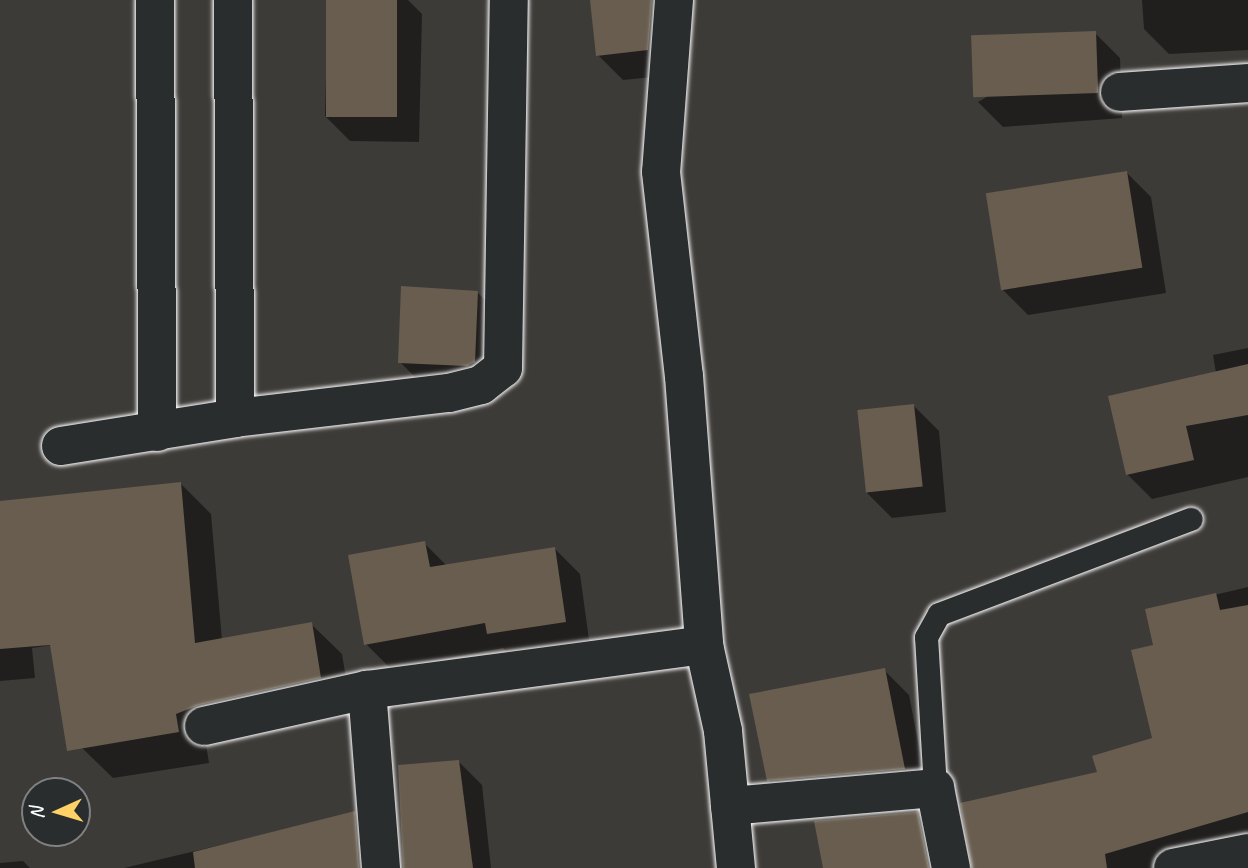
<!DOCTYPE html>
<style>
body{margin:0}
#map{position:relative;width:1248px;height:868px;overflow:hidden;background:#3d3b38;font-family:Caveat,sans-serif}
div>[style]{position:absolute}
.shadow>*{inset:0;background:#0007}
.building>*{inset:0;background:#685d4f;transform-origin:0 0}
.roads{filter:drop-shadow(0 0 2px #fff) drop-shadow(0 0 2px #fff)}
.lane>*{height:23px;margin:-11.5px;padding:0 11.5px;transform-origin:11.5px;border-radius:11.5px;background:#2a2d2e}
.street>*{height:38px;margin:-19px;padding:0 19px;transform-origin:19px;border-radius:19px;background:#2a2d2e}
span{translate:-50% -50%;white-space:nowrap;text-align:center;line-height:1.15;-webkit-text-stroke:5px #2a2d2e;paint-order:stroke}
.north{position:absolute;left:21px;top:777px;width:70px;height:70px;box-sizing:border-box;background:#2a2d2e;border:2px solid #7f8182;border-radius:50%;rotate:266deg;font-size:19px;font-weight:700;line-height:28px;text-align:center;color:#fff}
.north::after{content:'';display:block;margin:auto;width:24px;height:32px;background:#ffd166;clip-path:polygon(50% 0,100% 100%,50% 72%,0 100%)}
</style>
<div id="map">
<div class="shadow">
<div style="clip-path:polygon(328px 0,408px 0,422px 14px,419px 142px,350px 141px,325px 116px)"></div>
<div style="clip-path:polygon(592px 0,674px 0,673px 75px,623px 80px,598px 55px)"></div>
<div style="clip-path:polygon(1142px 0,1248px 0,1248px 50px,1169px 54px,1144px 29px)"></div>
<div style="clip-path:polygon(1095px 33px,1120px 58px,1122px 118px,1003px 127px,978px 102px)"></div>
<div style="clip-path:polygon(1126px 172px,1151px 197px,1166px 293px,1028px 315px,1003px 290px)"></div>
<div style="clip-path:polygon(477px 292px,502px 317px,499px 387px,425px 387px,400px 362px)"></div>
<div style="clip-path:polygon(1248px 348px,1248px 477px,1152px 499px,1127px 474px,1216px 373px,1213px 355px)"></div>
<div style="clip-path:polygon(914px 406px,939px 431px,946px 512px,892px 518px,867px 493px)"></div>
<div style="clip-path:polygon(180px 483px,211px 514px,222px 640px,311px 624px,342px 654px,351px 708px,206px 744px,209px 763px,113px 778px,82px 748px,60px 644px,32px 648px,35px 678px,0 681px,0 502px)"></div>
<div style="clip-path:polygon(424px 543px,447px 566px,555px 549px,580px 574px,590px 647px,513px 658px,503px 648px,391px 669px,366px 644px)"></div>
<div style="clip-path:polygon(1248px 587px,1248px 843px,1161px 868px,973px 868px,1099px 773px,1154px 739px,1155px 646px,1147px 611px)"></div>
<div style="clip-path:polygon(884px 670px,909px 695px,928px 793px,793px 805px,768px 780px)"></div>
<div style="clip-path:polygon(458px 761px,482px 785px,491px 868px,404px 868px)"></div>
<div style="clip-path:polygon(354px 813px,377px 836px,381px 868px,124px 868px)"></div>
<div style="clip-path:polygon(917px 814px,941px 838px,948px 868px,825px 868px)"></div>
<div style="clip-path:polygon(23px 861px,30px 868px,0 868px,0 863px)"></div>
</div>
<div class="building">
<div style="left:326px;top:0;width:71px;height:117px"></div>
<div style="clip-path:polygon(590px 0,652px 0,648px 50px,596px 56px)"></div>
<div style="left:1096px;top:31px;width:62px;height:125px;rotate:88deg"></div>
<div style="left:1127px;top:171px;width:98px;height:143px;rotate:81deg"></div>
<div style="clip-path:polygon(401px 286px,478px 291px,475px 362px,467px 366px,398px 363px)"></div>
<div style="clip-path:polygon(1248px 364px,1248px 415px,1186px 426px,1194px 460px,1126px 475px,1108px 396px)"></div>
<div style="left:914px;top:404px;width:83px;height:57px;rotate:84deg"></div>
<div style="clip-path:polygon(181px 482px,195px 643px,312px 622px,321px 678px,199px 705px,176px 714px,179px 732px,67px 751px,50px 645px,0 649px,0 501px)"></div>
<div style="clip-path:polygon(425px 541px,430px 567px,555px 547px,566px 622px,487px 634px,485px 623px,364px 645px,348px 555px)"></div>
<div style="clip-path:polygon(1216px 593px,1220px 610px,1248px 605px,1248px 812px,1105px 854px,1107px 868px,972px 868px,960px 803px,1097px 772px,1092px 756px,1152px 738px,1131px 650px,1153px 645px,1145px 609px)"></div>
<div style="clip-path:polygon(885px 668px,905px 769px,767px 781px,749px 694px)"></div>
<div style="clip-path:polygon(459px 760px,473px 868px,403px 868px,398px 765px)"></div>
<div style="clip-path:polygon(355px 811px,359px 868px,195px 868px,193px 852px)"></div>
<div style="clip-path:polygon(918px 812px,929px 868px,823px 868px,814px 821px)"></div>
</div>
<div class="roads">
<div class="lane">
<div style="left:935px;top:788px;width:151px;rotate:-93.4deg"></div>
<div style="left:926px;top:637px;width:26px;rotate:-61deg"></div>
<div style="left:939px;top:614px;width:269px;rotate:-20.7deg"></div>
</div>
<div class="street">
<div style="left:155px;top:0;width:432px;rotate:89.7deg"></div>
<div style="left:233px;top:0;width:418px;rotate:89.7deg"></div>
<div style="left:674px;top:0;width:172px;rotate:94.3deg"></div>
<div style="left:661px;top:172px;width:205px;rotate:83.6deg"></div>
<div style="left:684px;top:376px;width:270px;rotate:85.7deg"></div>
<div style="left:704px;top:645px;width:88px;rotate:77.5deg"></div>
<div style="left:723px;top:731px;width:138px;rotate:84.6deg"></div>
<div style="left:1120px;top:92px;width:128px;rotate:-4deg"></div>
<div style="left:61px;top:446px;width:176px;rotate:-9.1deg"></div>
<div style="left:235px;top:418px;width:215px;rotate:-6.7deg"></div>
<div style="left:449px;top:393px;width:33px;rotate:-14deg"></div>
<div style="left:481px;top:385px;width:28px;rotate:-38deg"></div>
<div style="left:503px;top:368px;width:368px;rotate:-89.1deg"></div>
<div style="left:367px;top:690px;width:179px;rotate:85.5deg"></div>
<div style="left:204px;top:726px;width:167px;rotate:-12.5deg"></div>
<div style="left:367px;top:690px;width:340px;rotate:-7.6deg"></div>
<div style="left:730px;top:806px;width:206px;rotate:-5deg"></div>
<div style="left:935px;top:788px;width:82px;rotate:78.7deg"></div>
<div style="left:1173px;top:868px;width:76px;rotate:-11.3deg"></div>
</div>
</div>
<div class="north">N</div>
</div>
